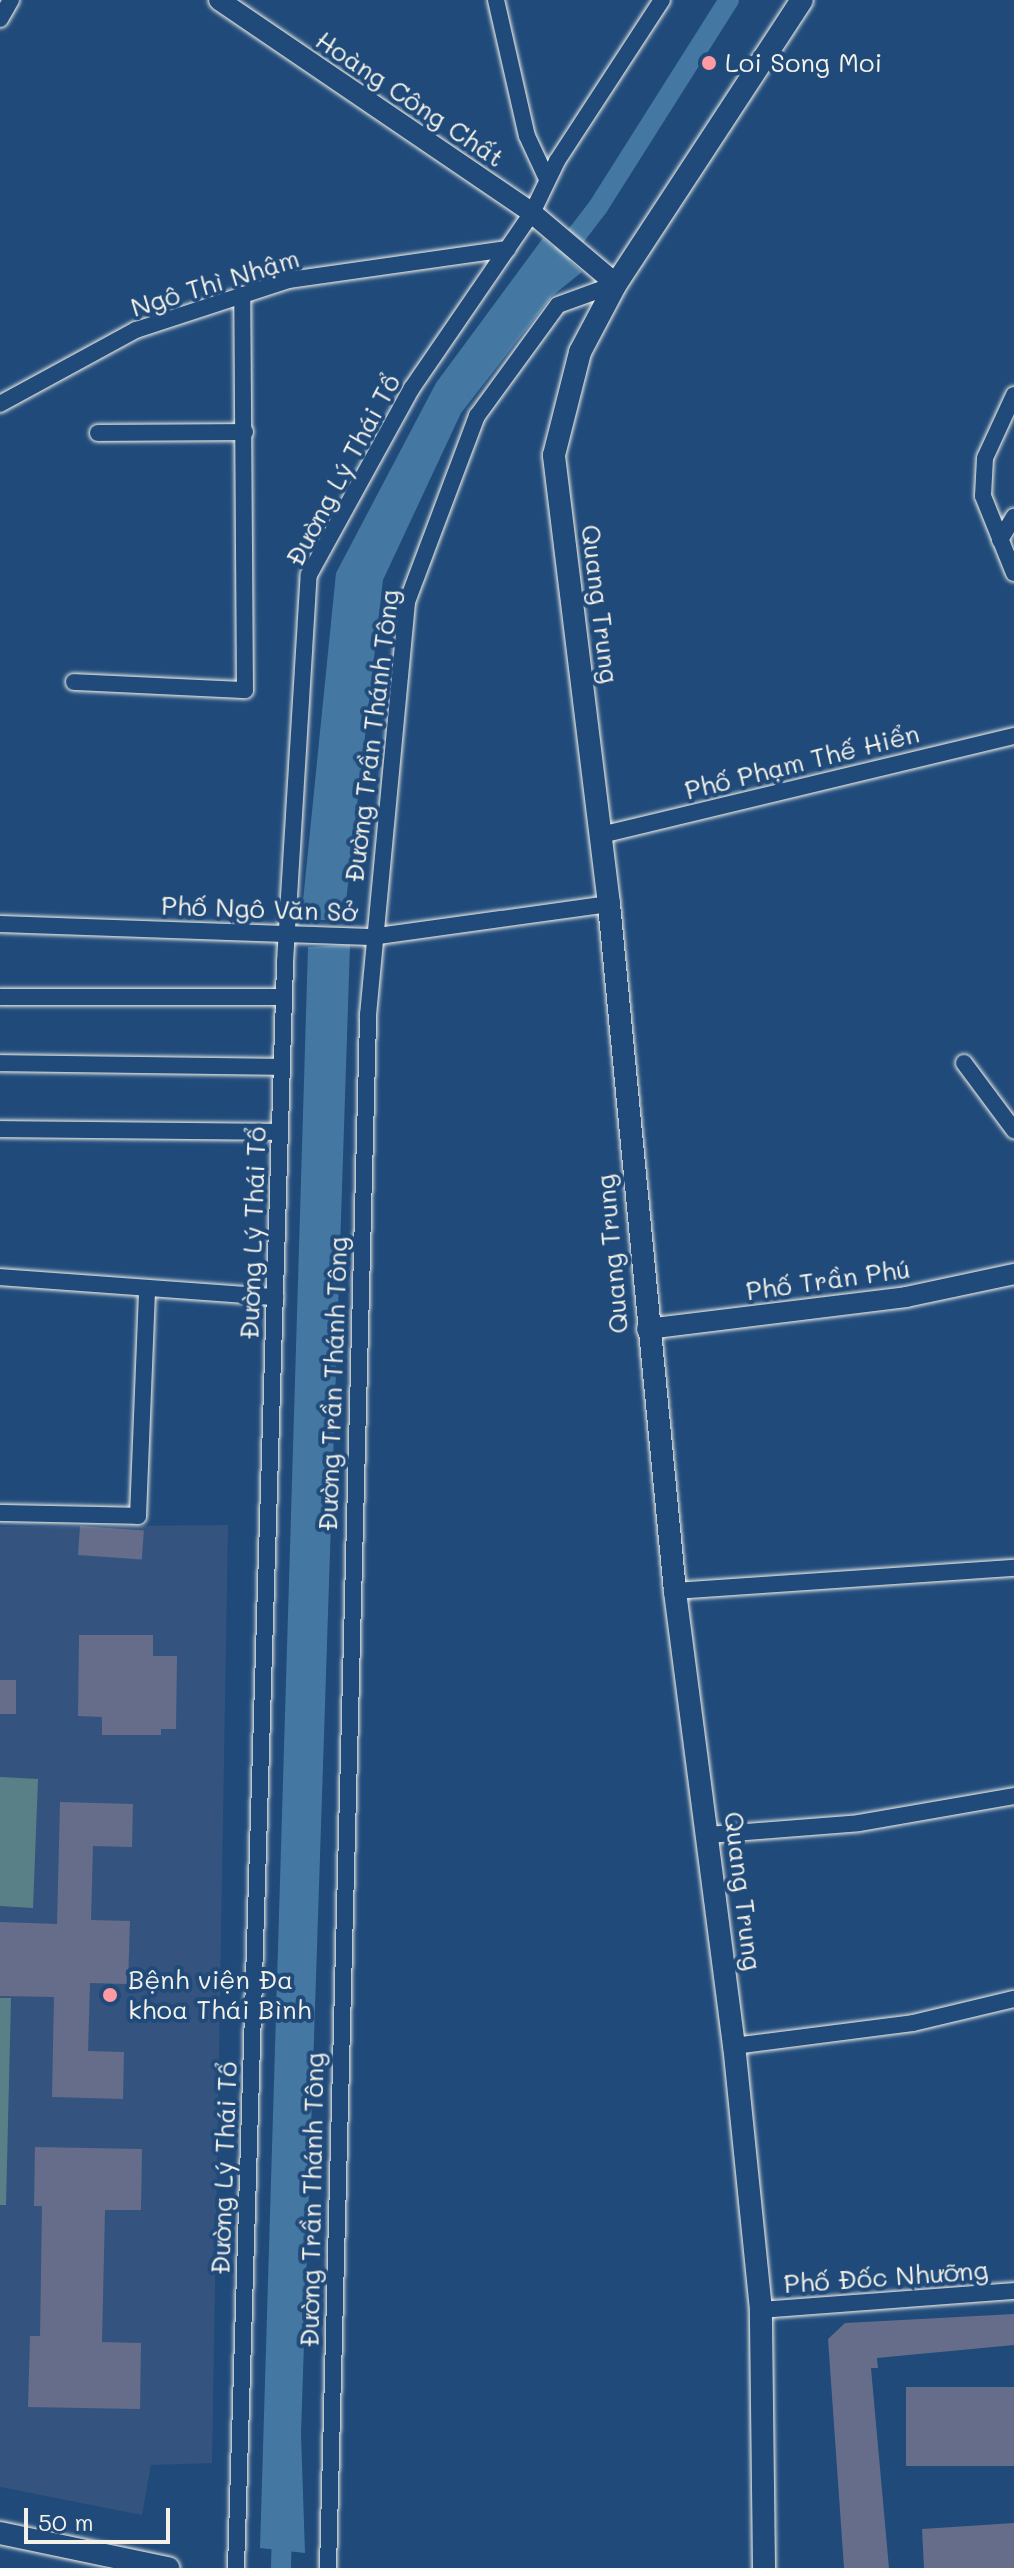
<!DOCTYPE html>
<meta charset="utf-8">
<style>
body{margin:0}
#map{position:relative;width:1014px;height:2568px;overflow:hidden;background:#1f4a7a;font-family:Mali,sans-serif}
div>[style]{position:absolute}
.built>*{inset:0;background:#34547f}
.green>*{inset:0;background:#598086}
.water>*{inset:0;background:#4478a2}
.canal>*{height:20px;margin:-10px;padding:0 10px;transform-origin:10px;border-radius:10px;background:#4478a2}
.building>*{inset:0;background:#656d8a;transform-origin:0 0}
.roads{filter:drop-shadow(0 0 2px #f4f1e8) drop-shadow(0 0 2px #f4f1e8)}
.minor>*{height:16px;margin:-8px;padding:0 8px;transform-origin:8px;border-radius:8px;background:#1f4a7a}
.tertiary>*{height:20px;margin:-10px;padding:0 10px;transform-origin:10px;border-radius:10px;background:#1f4a7a}
.secondary>*{height:22px;margin:-11px;padding:0 11px;transform-origin:11px;border-radius:11px;background:#1f4a7a}
.dots>*{width:22px;height:22px;translate:-50% -50%;box-sizing:border-box;border:4px solid #1f4a7a;border-radius:50%}
span{translate:-50% -50%;white-space:nowrap;text-align:center;line-height:1.15;-webkit-text-stroke:8px #1f4a7a;paint-order:stroke}
.poi-label{font-size:26px;color:#f4f1e8}
.left{translate:0 -50%;text-align:left}
.street-label{font-size:26px;color:#f4f1e8}
.scale{position:absolute;left:24px;top:2508px;width:146px;height:36px;box-sizing:border-box;border:4px solid #f4f1e8;border-top:0;padding-left:10px;font-size:24px;line-height:28px;white-space:nowrap;color:#f4f1e8;-webkit-text-stroke:6px #1f4a7a;paint-order:stroke}
</style>
<div id="map">
<div class="built">
<div style="clip-path:polygon(228px 1525px,212px 2463px,151px 2465px,142px 2515px,0 2487px,0 1527px)"></div>
</div>
<div class="green">
<div style="clip-path:polygon(0 1777px,38px 1779px,33px 1908px,0 1906px)"></div>
<div style="clip-path:polygon(0 1998px,11px 1998px,6px 2205px,0 2205px)"></div>
</div>
<div class="water">
<div style="clip-path:polygon(543px 238px,582px 272px,552px 296px,461px 413px,383px 580px,344px 919px,301px 921px,336px 573px,436px 383px)"></div>
<div style="clip-path:polygon(350px 945px,301px 2434px,305px 2553px,260px 2548px,308px 947px)"></div>
</div>
<div class="canal">
<div style="left:545px;top:276px;width:87px;rotate:-52.5deg"></div>
<div style="left:598px;top:207px;width:245px;rotate:-57.7deg"></div>
<div style="left:281px;top:2568px;width:44px;rotate:-88.7deg"></div>
</div>
<div class="building">
<div style="left:80px;top:1526px;width:64px;height:29px;rotate:4deg"></div>
<div style="clip-path:polygon(79px 1635px,153px 1635px,153px 1656px,177px 1656px,176px 1729px,161px 1729px,161px 1735px,102px 1735px,102px 1717px,78px 1716px)"></div>
<div style="left:0;top:1680px;width:16px;height:34px"></div>
<div style="clip-path:polygon(60px 1802px,133px 1804px,132px 1847px,93px 1846px,91px 1920px,130px 1921px,128px 1984px,90px 1983px,88px 2051px,124px 2052px,123px 2099px,52px 2097px,54px 1997px,0 1996px,0 1922px,57px 1924px)"></div>
<div style="clip-path:polygon(35px 2147px,142px 2149px,141px 2210px,105px 2210px,102px 2342px,141px 2343px,140px 2409px,28px 2407px,30px 2336px,40px 2336px,42px 2206px,34px 2206px)"></div>
<div style="clip-path:polygon(1014px 2314px,1014px 2345px,877px 2358px,878px 2368px,871px 2368px,889px 2568px,844px 2568px,828px 2339px,845px 2323px)"></div>
<div style="left:1014px;top:2387px;width:79px;height:108px;rotate:90deg"></div>
<div style="clip-path:polygon(1014px 2523px,1014px 2568px,924px 2568px,922px 2529px)"></div>
</div>
<div class="roads">
<div class="minor">
<div style="left:496px;top:0;width:139px;rotate:77.2deg"></div>
<div style="left:527px;top:136px;width:47px;rotate:65.1deg"></div>
<div style="left:0;top:19px;width:22px;rotate:-60deg"></div>
<div style="left:1014px;top:395px;width:69px;rotate:114.7deg"></div>
<div style="left:985px;top:458px;width:38px;rotate:93deg"></div>
<div style="left:983px;top:496px;width:83px;rotate:68.1deg"></div>
<div style="left:0;top:404px;width:155px;rotate:-28.6deg"></div>
<div style="left:136px;top:330px;width:161px;rotate:-18.1deg"></div>
<div style="left:289px;top:280px;width:221px;rotate:-8.1deg"></div>
<div style="left:98px;top:433px;width:147px;rotate:-0.4deg"></div>
<div style="left:1000px;top:540px;width:27px;rotate:-59deg"></div>
<div style="left:74px;top:682px;width:171px;rotate:2.7deg"></div>
<div style="left:245px;top:690px;width:395px;rotate:-90.4deg"></div>
<div style="left:601px;top:835px;width:425px;rotate:-13.5deg"></div>
<div style="left:0;top:924px;width:371px;rotate:2deg"></div>
<div style="left:371px;top:937px;width:240px;rotate:-7.9deg"></div>
<div style="left:0;top:997px;width:284px"></div>
<div style="left:0;top:1063px;width:282px;rotate:0.8deg"></div>
<div style="left:964px;top:1063px;width:84px;rotate:53.3deg"></div>
<div style="left:0;top:1129px;width:280px;rotate:0.6deg"></div>
<div style="left:0;top:1277px;width:276px;rotate:4.2deg"></div>
<div style="left:0;top:1513px;width:138px;rotate:1.2deg"></div>
<div style="left:138px;top:1516px;width:228px;rotate:-87.7deg"></div>
<div style="left:675px;top:1591px;width:340px;rotate:-3.9deg"></div>
<div style="left:708px;top:1835px;width:151px;rotate:-4.5deg"></div>
<div style="left:859px;top:1823px;width:157px;rotate:-9.9deg"></div>
<div style="left:734px;top:2046px;width:180px;rotate:-7.3deg"></div>
<div style="left:913px;top:2023px;width:104px;rotate:-13.4deg"></div>
<div style="left:761px;top:2310px;width:254px;rotate:-4.3deg"></div>
<div style="left:236px;top:2568px;width:1607px;rotate:-88.25deg"></div>
<div style="left:285px;top:962px;width:388px;rotate:-86.5deg"></div>
<div style="left:309px;top:575px;width:213px;rotate:-61.2deg"></div>
<div style="left:412px;top:388px;width:212px;rotate:-55.6deg"></div>
<div style="left:532px;top:213px;width:58px;rotate:-64.3deg"></div>
<div style="left:557px;top:161px;width:192px;rotate:-56.9deg"></div>
<div style="left:328px;top:2568px;width:1554px;rotate:-88.52deg"></div>
<div style="left:368px;top:1015px;width:415px;rotate:-84.6deg"></div>
<div style="left:407px;top:602px;width:199px;rotate:-69.4deg"></div>
<div style="left:477px;top:416px;width:137px;rotate:-53.9deg"></div>
<div style="left:558px;top:305px;width:62px;rotate:-19.9deg"></div>
</div>
<div class="tertiary">
<div style="left:219px;top:0;width:379px;rotate:34.2deg"></div>
<div style="left:532px;top:213px;width:110px;rotate:40.2deg"></div>
<div style="left:647px;top:1329px;width:261px;rotate:-7deg"></div>
<div style="left:906px;top:1297px;width:110px;rotate:-12deg"></div>
</div>
<div class="secondary">
<div style="left:0;top:2533px;width:172px;rotate:11.8deg"></div>
<div style="left:764px;top:2568px;width:258px;rotate:-90.7deg"></div>
<div style="left:761px;top:2310px;width:265px;rotate:-95.8deg"></div>
<div style="left:734px;top:2046px;width:459px;rotate:-97.4deg"></div>
<div style="left:675px;top:1591px;width:690px;rotate:-95.49deg"></div>
<div style="left:609px;top:904px;width:452px;rotate:-97deg"></div>
<div style="left:554px;top:455px;width:106px;rotate:-75.8deg"></div>
<div style="left:580px;top:352px;width:77px;rotate:-62.1deg"></div>
<div style="left:616px;top:284px;width:339px;rotate:-56.8deg"></div>
</div>
</div>
<div class="dots">
<div style="left:709px;top:63px;background:#ff9aa2"></div>
<div style="left:110px;top:1995px;background:#ff9aa2"></div>
</div>
<div class="poi-label">
<span class="left" style="left:725px;top:63px">Loi Song Moi</span>
<span class="left" style="left:128px;top:1995px">Bệnh viện Đa<br>khoa Thái Bình</span>
</div>
<div class="street-label">
<span style="left:410px;top:99px;rotate:34deg">Hoàng Công Chất</span>
<span style="left:215px;top:283px;rotate:-17deg">Ngô Thì Nhậm</span>
<span style="left:343px;top:470px;rotate:-62deg">Đường Lý Thái Tổ</span>
<span style="left:600px;top:604px;rotate:83deg">Quang Trung</span>
<span style="left:372px;top:736px;rotate:-83deg">Đường Trần Thánh Tông</span>
<span style="left:802px;top:762px;rotate:-14deg">Phố Phạm Thế Hiển</span>
<span style="left:259px;top:909px;rotate:2deg">Phố Ngô Văn Sở</span>
<span style="left:253px;top:1233px;rotate:-88deg">Đường Lý Thái Tổ</span>
<span style="left:612px;top:1254px;rotate:-95deg">Quang Trung</span>
<span style="left:828px;top:1280px;rotate:-8deg">Phố Trần Phú</span>
<span style="left:333px;top:1384px;rotate:-88deg">Đường Trần Thánh Tông</span>
<span style="left:743px;top:1891px;rotate:83deg">Quang Trung</span>
<span style="left:224px;top:2168px;rotate:-88deg">Đường Lý Thái Tổ</span>
<span style="left:312px;top:2200px;rotate:-89deg">Đường Trần Thánh Tông</span>
<span style="left:886px;top:2277px;rotate:-4deg">Phố Đốc Nhưỡng</span>
</div>
<div class="scale">50 m</div>
</div>
